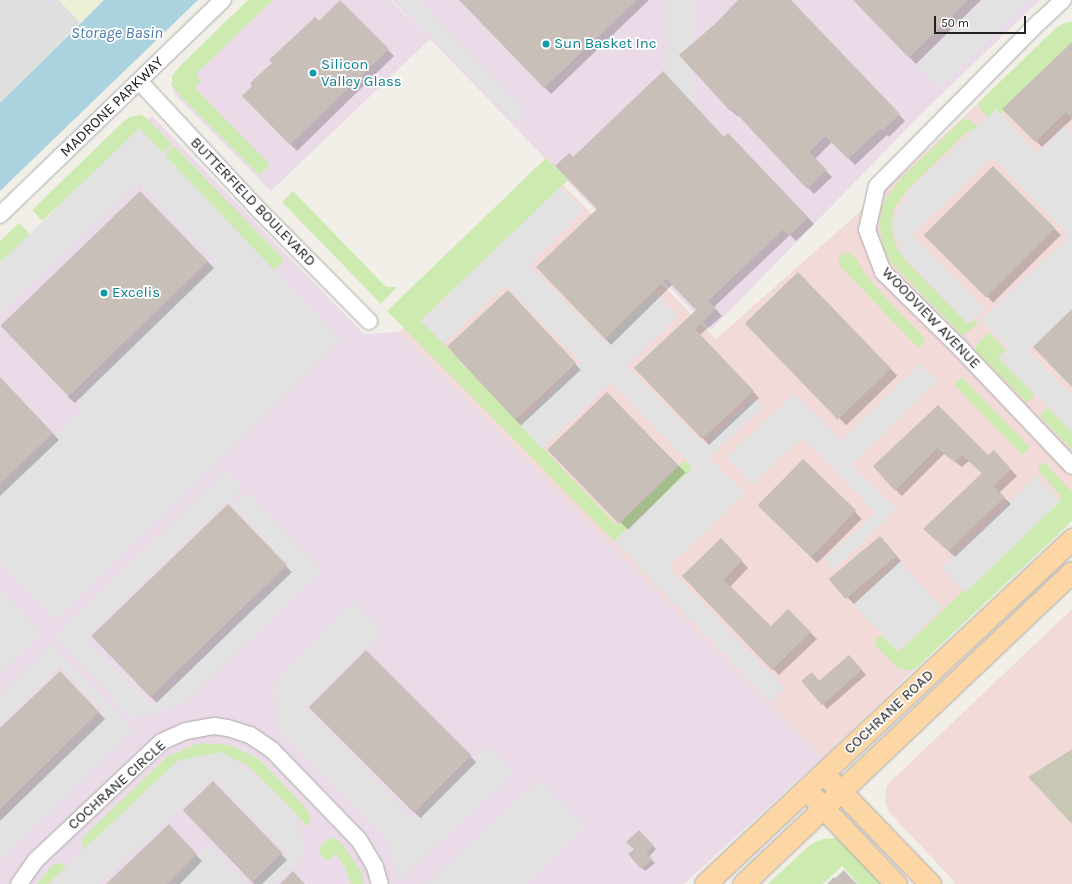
<!DOCTYPE html>
<style>
body{margin:0}
#map{position:relative;width:1072px;height:884px;overflow:hidden;background:#f2efe9;font-family:Karla,sans-serif}
div>[style]{position:absolute}
.residential>*{inset:0;background:#e0dfdf}
.commercial>*{inset:0;background:#f2dad9}
.industrial>*{inset:0;background:#ebdbe8}
.construction>*{inset:0;background:#c7c7b4}
.farmland>*{inset:0;background:#eef0d5}
.grass>*{inset:0;background:#cdebb0;transform-origin:0 0}
.parking>*{inset:0;background:#e2e2e2;transform-origin:0 0}
.water>*{inset:0;background:#aad3df}
.shadow>*{inset:0;background:#0003;transform-origin:0 0}
.building>*{inset:0;background:#c7bfb8;transform-origin:0 0}
.roads{filter:drop-shadow(0 0 1px #a9a9a9) drop-shadow(0 0 1px #a9a9a9)}
.minor>*{height:16px;margin:-8px;padding:0 8px;transform-origin:8px;border-radius:8px;background:#fff}
.major>*{height:21px;margin:-10.5px;padding:0 10.5px;transform-origin:10.5px;border-radius:10.5px;background:#fcd6a4}
.dots>*{width:11px;height:11px;translate:-50% -50%;box-sizing:border-box;border:2px solid #fff;border-radius:50%}
span{translate:-50% -50%;white-space:nowrap;text-align:center;line-height:1.15;-webkit-text-stroke:3.5px #fff;paint-order:stroke}
.culture-label{font-size:15px;color:#0d838f}
.left{translate:0 -50%;text-align:left}
.street-label{font-size:15px;color:#222}
.water-label{font-size:16px;color:#4a7aab;font-style:italic}
.scale{position:absolute;left:934px;top:16px;width:92px;height:18px;box-sizing:border-box;border:2px solid #222;border-top:0;padding-left:5px;font-size:12px;line-height:14px;white-space:nowrap;color:#222;-webkit-text-stroke:3px #fff;paint-order:stroke}
</style>
<div id="map">
<div class="residential">
<div style="clip-path:polygon(0 0,59px 0,80px 22px,0 103px)"></div>
</div>
<div class="commercial">
<div style="clip-path:polygon(1064px 24px,1072px 31px,1072px 519px,822px 758px,399px 332px,559px 181px,716px 339px,881px 193px)"></div>
<div style="clip-path:polygon(1072px 609px,1072px 749px,1029px 777px,1072px 824px,1072px 884px,955px 884px,951px 878px,889px 812px,885px 803px,886px 788px,890px 782px)"></div>
</div>
<div class="industrial">
<div style="clip-path:polygon(250px 0,390px 0,426px 36px,392px 0,1040px 0,922px 113px,711px 330px,430px 39px,271px 191px,176px 96px,171px 84px,175px 72px)"></div>
<div style="clip-path:polygon(152px 116px,364px 334px,399px 332px,822px 758px,684px 884px,0 884px,0 263px)"></div>
</div>
<div class="construction">
<div style="clip-path:polygon(1072px 749px,1072px 824px,1028px 777px)"></div>
</div>
<div class="farmland">
<div style="clip-path:polygon(59px 0,104px 0,80px 22px)"></div>
</div>
<div class="grass">
<div style="clip-path:polygon(248px 0,273px 0,196px 74px,201px 81px,195px 88px,270px 165px,259px 175px,181px 97px,172px 85px,172px 76px,179px 67px)"></div>
<div style="clip-path:polygon(1067px 22px,1072px 22px,1072px 43px,1003px 108px,1005px 111px,993px 123px,980px 109px,978px 103px,1057px 27px)"></div>
<div style="clip-path:polygon(141px 115px,148px 119px,172px 144px,152px 162px,109px 158px,42px 221px,32px 210px,125px 120px,132px 116px)"></div>
<div style="clip-path:polygon(964px 118px,971px 121px,980px 131px,976px 136px,969px 130px,909px 188px,900px 199px,894px 210px,892px 222px,893px 235px,898px 251px,910px 265px,969px 324px,975px 319px,978px 323px,963px 336px,893px 265px,883px 247px,879px 226px,882px 206px,892px 190px,903px 176px)"></div>
<div style="left:174px;top:146px;width:159px;height:16px;rotate:46deg"></div>
<div style="clip-path:polygon(546px 158px,568px 180px,421px 320px,617px 526px,685px 460px,692px 468px,682px 481px,619px 546px,387px 311px)"></div>
<div style="clip-path:polygon(293px 191px,386px 287px,397px 287px,381px 304px,282px 202px)"></div>
<div style="clip-path:polygon(19px 223px,30px 234px,0 263px,0 241px)"></div>
<div style="clip-path:polygon(844px 253px,850px 253px,856px 258px,863px 271px,873px 284px,925px 339px,923px 344px,918px 348px,843px 269px,839px 264px,839px 257px)"></div>
<div style="clip-path:polygon(989px 332px,1006px 350px,998px 357px,1035px 395px,1027px 403px,975px 350px,976px 346px)"></div>
<div style="left:962px;top:377px;width:98px;height:11px;rotate:46deg"></div>
<div style="clip-path:polygon(1047px 407px,1072px 433px,1072px 450px,1040px 416px)"></div>
<div style="clip-path:polygon(1045px 463px,1072px 492px,1072px 520px,1069px 524px,916px 668px,907px 671px,897px 667px,874px 644px,877px 638px,883px 636px,899px 652px,1062px 497px,1039px 471px,1039px 466px)"></div>
<div style="clip-path:polygon(199px 743px,230px 745px,259px 759px,307px 809px,311px 817px,308px 827px,247px 765px,227px 756px,200px 755px,174px 766px,85px 850px,82px 844px,83px 837px,168px 756px)"></div>
<div style="clip-path:polygon(332px 838px,338px 840px,344px 846px,361px 872px,364px 884px,351px 884px,344px 866px,336px 854px,328px 861px,321px 855px,319px 849px,324px 842px)"></div>
<div style="clip-path:polygon(834px 838px,843px 841px,883px 884px,858px 884px,842px 866px,823px 884px,768px 884px,811px 844px,823px 839px)"></div>
<div style="clip-path:polygon(60px 863px,67px 866px,52px 884px,49px 882px,48px 884px,37px 884px,52px 865px)"></div>
</div>
<div class="parking">
<div style="clip-path:polygon(395px 0,418px 0,525px 111px,514px 121px)"></div>
<div style="left:667px;top:0;width:27px;height:177px"></div>
<div style="clip-path:polygon(983px 0,1029px 0,939px 88px,916px 65px)"></div>
<div style="clip-path:polygon(996px 109px,1037px 153px,1065px 125px,1072px 132px,1072px 308px,1028px 350px,1072px 397px,1072px 432px,999px 357px,1008px 348px,981px 320px,1069px 236px,993px 157px,912px 234px,985px 309px,968px 324px,901px 254px,892px 224px,905px 194px)"></div>
<div style="clip-path:polygon(139px 128px,341px 340px,56px 620px,0 562px,0 488px,82px 409px,75px 400px,216px 262px,139px 182px,0 314px,0 263px)"></div>
<div style="clip-path:polygon(560px 187px,584px 210px,529px 265px,605px 342px,655px 293px,678px 316px,627px 366px,704px 445px,754px 398px,763px 406px,709px 458px,745px 494px,668px 567px,785px 689px,771px 703px,614px 541px,694px 467px,611px 382px,542px 449px,519px 424px,581px 362px,506px 285px,443px 343px,421px 321px)"></div>
<div style="clip-path:polygon(920px 364px,938px 381px,851px 465px,897px 510px,832px 570px,825px 558px,876px 513px,803px 437px,752px 485px,727px 456px,794px 394px,841px 440px)"></div>
<div style="clip-path:polygon(226px 471px,242px 488px,84px 638px,152px 705px,293px 568px,232px 505px,246px 492px,322px 570px,185px 703px,132px 719px,54px 637px)"></div>
<div style="left:1036px;top:476px;width:35px;height:131px;rotate:46deg"></div>
<div style="left:898px;top:561px;width:65px;height:63px;rotate:46deg"></div>
<div style="clip-path:polygon(0 590px,42px 633px,0 673px)"></div>
<div style="clip-path:polygon(353px 602px,383px 632px,304px 707px,412px 819px,488px 746px,514px 773px,398px 881px,386px 838px,276px 726px,274px 683px)"></div>
<div style="clip-path:polygon(52px 645px,134px 729px,0 861px,0 816px,104px 713px,60px 666px,0 724px,0 695px)"></div>
<div style="clip-path:polygon(223px 752px,274px 791px,299px 817px,303px 857px,274px 884px,256px 884px,287px 852px,213px 779px,98px 884px,48px 884px,177px 761px)"></div>
<div style="clip-path:polygon(539px 780px,585px 827px,525px 884px,427px 884px)"></div>
<div style="clip-path:polygon(209px 845px,246px 884px,171px 884px)"></div>
</div>
<div class="water">
<div style="clip-path:polygon(104px 0,198px 0,0 191px,0 103px)"></div>
</div>
<div class="shadow">
<div style="clip-path:polygon(460px 0,649px 0,551px 94px)"></div>
<div style="clip-path:polygon(740px 0,789px 0,905px 121px,889px 137px,887px 135px,855px 165px,832px 142px,815px 159px,832px 177px,814px 194px,738px 115px,737px 116px,731px 110px,681px 55px,716px 25px)"></div>
<div style="clip-path:polygon(854px 0,981px 0,916px 64px)"></div>
<div style="clip-path:polygon(340px 2px,394px 56px,297px 151px,243px 96px,273px 63px)"></div>
<div style="clip-path:polygon(1072px 45px,1072px 119px,1042px 147px,1004px 109px)"></div>
<div style="clip-path:polygon(728px 134px,814px 224px,796px 241px,790px 235px,714px 307px,722px 316px,700px 335px,759px 398px,709px 445px,636px 368px,697px 310px,673px 284px,611px 345px,538px 267px,598px 209px,573px 158px,724px 138px)"></div>
<div style="left:993px;top:167px;width:96px;height:96px;rotate:45deg"></div>
<div style="clip-path:polygon(140px 192px,214px 268px,75px 403px,68px 397px)"></div>
<div style="left:798px;top:273px;width:143px;height:71px;rotate:46deg"></div>
<div style="left:514px;top:298px;width:98px;height:82px;rotate:47deg"></div>
<div style="clip-path:polygon(0 378px,59px 440px,0 496px)"></div>
<div style="left:607px;top:394px;width:111px;height:81px;rotate:45deg"></div>
<div style="clip-path:polygon(938px 407px,988px 456px,1000px 458px,1017px 476px,999px 493px,1011px 504px,955px 557px,931px 535px,983px 474px,969px 461px,962px 467px,944px 454px,902px 496px,896px 490px)"></div>
<div style="left:803px;top:460px;width:83px;height:63px;rotate:45deg"></div>
<div style="left:228px;top:506px;width:92px;height:188px;rotate:46deg"></div>
<div style="clip-path:polygon(721px 539px,748px 568px,730px 587px,771px 628px,788px 610px,817px 639px,779px 675px,683px 576px)"></div>
<div style="clip-path:polygon(885px 542px,901px 561px,854px 604px,832px 582px)"></div>
<div style="left:366px;top:652px;width:156px;height:79px;rotate:45deg"></div>
<div style="clip-path:polygon(854px 661px,866px 675px,827px 709px,823px 704px,820px 682px)"></div>
<div style="clip-path:polygon(60px 672px,105px 719px,0 821px,0 730px)"></div>
<div style="clip-path:polygon(213px 783px,287px 860px,262px 884px,254px 884px,185px 812px)"></div>
<div style="clip-path:polygon(639px 831px,656px 849px,649px 857px,655px 863px,645px 871px,630px 854px,635px 849px)"></div>
<div style="clip-path:polygon(175px 832px,202px 861px,180px 884px,111px 884px)"></div>
<div style="clip-path:polygon(844px 871px,857px 884px,827px 884px,834px 877px,836px 879px)"></div>
</div>
<div class="building">
<div style="clip-path:polygon(340px 0,389px 49px,290px 145px,242px 96px,252px 86px,250px 83px,272px 63px,269px 60px,315px 17px,319px 21px)"></div>
<div style="clip-path:polygon(459px 0,637px 0,544px 88px)"></div>
<div style="clip-path:polygon(738px 0,791px 0,900px 114px,882px 131px,880px 129px,848px 159px,825px 136px,809px 152px,827px 170px,807px 189px,732px 109px,730px 111px,679px 55px,715px 24px)"></div>
<div style="clip-path:polygon(853px 0,968px 0,909px 58px)"></div>
<div style="clip-path:polygon(1072px 42px,1072px 119px,1066px 112px,1035px 142px,1002px 109px)"></div>
<div style="clip-path:polygon(663px 71px,724px 137px,728px 133px,808px 217px,789px 236px,783px 230px,708px 301px,716px 309px,695px 329px,754px 391px,702px 439px,634px 368px,696px 310px,666px 279px,605px 339px,536px 267px,597px 209px,555px 166px,569px 153px,573px 157px)"></div>
<div style="left:993px;top:166px;width:88px;height:98px;rotate:45deg"></div>
<div style="left:140px;top:191px;width:98px;height:194px;rotate:46deg"></div>
<div style="left:798px;top:272px;width:134px;height:74px;rotate:46deg"></div>
<div style="left:508px;top:290px;width:100px;height:83px;rotate:47deg"></div>
<div style="clip-path:polygon(1072px 309px,1072px 387px,1033px 347px)"></div>
<div style="clip-path:polygon(0 377px,53px 433px,0 484px)"></div>
<div style="left:607px;top:392px;width:103px;height:83px;rotate:46deg"></div>
<div style="clip-path:polygon(938px 405px,988px 455px,994px 450px,1011px 469px,993px 486px,1005px 497px,948px 551px,923px 529px,982px 473px,962px 455px,955px 462px,937px 448px,895px 491px,873px 466px)"></div>
<div style="left:803px;top:459px;width:74px;height:65px;rotate:44deg"></div>
<div style="left:228px;top:504px;width:85px;height:190px;rotate:46deg"></div>
<div style="left:880px;top:536px;width:26px;height:67px;rotate:50deg"></div>
<div style="clip-path:polygon(721px 538px,742px 560px,724px 580px,771px 626px,788px 609px,811px 632px,772px 670px,682px 576px)"></div>
<div style="left:366px;top:650px;width:149px;height:81px;rotate:45deg"></div>
<div style="clip-path:polygon(849px 655px,862px 670px,822px 705px,801px 681px,812px 672px,819px 681px)"></div>
<div style="clip-path:polygon(60px 671px,99px 712px,0 809px,0 728px)"></div>
<div style="left:213px;top:781px;width:100px;height:42px;rotate:46deg"></div>
<div style="clip-path:polygon(169px 824px,197px 854px,167px 884px,106px 884px)"></div>
<div style="clip-path:polygon(639px 830px,654px 846px,646px 853px,652px 859px,641px 869px,628px 854px,634px 849px,626px 842px)"></div>
<div style="clip-path:polygon(844px 870px,855px 884px,829px 884px)"></div>
<div style="clip-path:polygon(293px 871px,305px 884px,280px 884px)"></div>
</div>
<div class="roads">
<div class="minor">
<div style="left:1063px;top:0;width:33px;rotate:137deg"></div>
<div style="left:1039px;top:22px;width:231px;rotate:134.6deg"></div>
<div style="left:877px;top:186px;width:45px;rotate:102.8deg"></div>
<div style="left:867px;top:230px;width:45px;rotate:69.1deg"></div>
<div style="left:883px;top:272px;width:110px;rotate:44.6deg"></div>
<div style="left:961px;top:349px;width:161px;rotate:46.5deg"></div>
<div style="left:139px;top:81px;width:178px;rotate:47.1deg"></div>
<div style="left:260px;top:211px;width:155px;rotate:45.3deg"></div>
<div style="left:0;top:215px;width:310px;rotate:-44deg"></div>
<div style="left:19px;top:884px;width:29px;rotate:-55deg"></div>
<div style="left:36px;top:860px;width:172px;rotate:-43.3deg"></div>
<div style="left:161px;top:742px;width:27px;rotate:-24deg"></div>
<div style="left:186px;top:731px;width:29px;rotate:-10deg"></div>
<div style="left:215px;top:726px;width:13px;rotate:9deg"></div>
<div style="left:228px;top:728px;width:23px;rotate:18deg"></div>
<div style="left:250px;top:735px;width:27px;rotate:34deg"></div>
<div style="left:272px;top:750px;width:125px;rotate:46deg"></div>
<div style="left:359px;top:840px;width:31px;rotate:59deg"></div>
<div style="left:375px;top:867px;width:18px;rotate:74deg"></div>
</div>
<div class="major">
<div style="left:831px;top:781px;width:143px;rotate:46.1deg"></div>
<div style="left:814px;top:798px;width:119px;rotate:46.4deg"></div>
<div style="left:705px;top:884px;width:504px;rotate:-43.23deg"></div>
<div style="left:743px;top:884px;width:453px;rotate:-43.5deg"></div>
</div>
</div>
<div class="dots">
<div style="left:546px;top:44px;background:#0f9aa8"></div>
<div style="left:313px;top:73px;background:#0f9aa8"></div>
<div style="left:104px;top:293px;background:#0f9aa8"></div>
</div>
<div class="culture-label">
<span class="left" style="left:554px;top:44px">Sun Basket Inc</span>
<span class="left" style="left:321px;top:73px">Silicon<br>Valley Glass</span>
<span class="left" style="left:112px;top:293px">Excelis</span>
</div>
<div class="street-label">
<span style="left:112px;top:107px;rotate:-44deg">MADRONE PARKWAY</span>
<span style="left:253px;top:202px;rotate:46deg">BUTTERFIELD BOULEVARD</span>
<span style="left:931px;top:318px;rotate:46deg">WOODVIEW AVENUE</span>
<span style="left:889px;top:712px;rotate:-43deg">COCHRANE ROAD</span>
<span style="left:117px;top:785px;rotate:-42deg">COCHRANE CIRCLE</span>
</div>
<div class="water-label">
<span style="left:117px;top:33px">Storage Basin</span>
</div>
<div class="scale">50 m</div>
</div>
